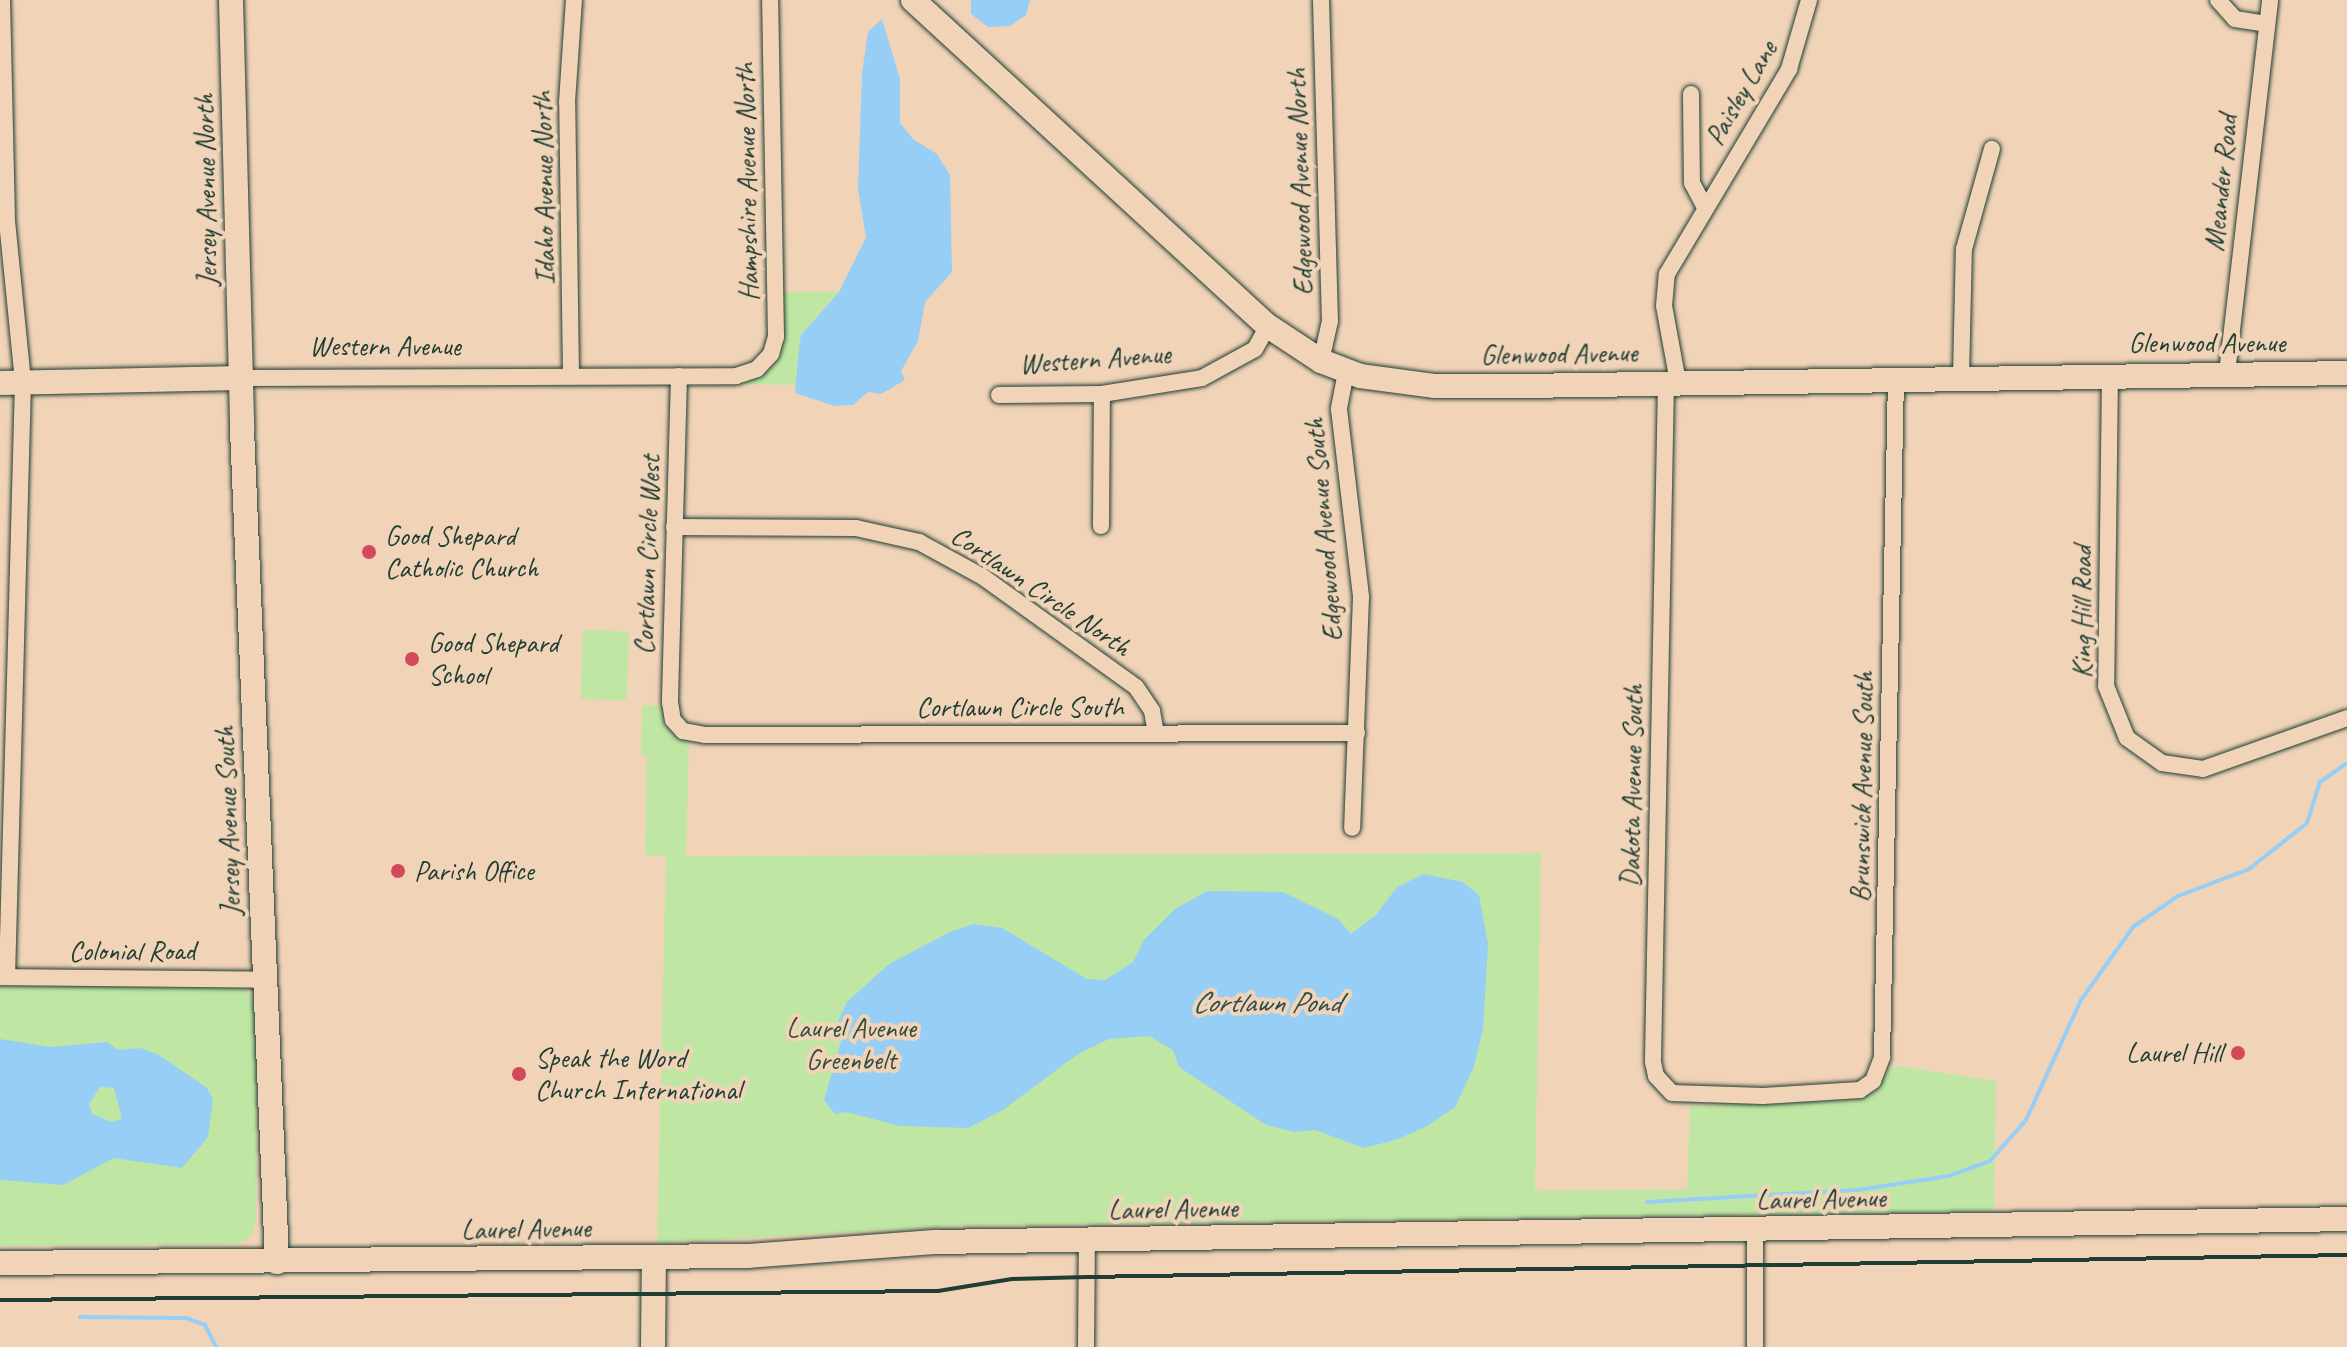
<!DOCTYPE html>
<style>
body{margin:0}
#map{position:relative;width:2347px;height:1347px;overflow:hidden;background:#f1d4b8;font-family:Caveat,sans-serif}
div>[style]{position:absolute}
.green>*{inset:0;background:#bfe7a3;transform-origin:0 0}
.water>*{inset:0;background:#97cef6}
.stream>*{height:4px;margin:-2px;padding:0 2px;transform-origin:2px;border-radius:2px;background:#97cef6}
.roads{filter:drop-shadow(0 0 2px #1f3d34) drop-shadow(0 0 2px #1f3d34)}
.street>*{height:16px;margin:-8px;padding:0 8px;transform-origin:8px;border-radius:8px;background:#f1d4b8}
.secondary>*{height:24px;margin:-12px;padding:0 12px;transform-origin:12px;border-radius:12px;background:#f1d4b8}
.rail>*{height:4px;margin:-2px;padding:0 2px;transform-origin:2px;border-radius:2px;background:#1f3d34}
.dots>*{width:22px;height:22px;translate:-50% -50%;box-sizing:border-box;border:4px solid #f1d4b8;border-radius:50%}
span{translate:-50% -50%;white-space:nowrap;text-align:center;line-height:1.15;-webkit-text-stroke:8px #f1d4b8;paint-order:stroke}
.street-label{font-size:28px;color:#1f3d34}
.poi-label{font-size:28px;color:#1f3d34}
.left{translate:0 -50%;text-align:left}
.right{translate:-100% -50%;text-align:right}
.park-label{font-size:28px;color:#2f4e3f}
.water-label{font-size:30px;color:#2b4c47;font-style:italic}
</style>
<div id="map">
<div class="green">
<div style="clip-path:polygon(783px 292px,839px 292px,814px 319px,799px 348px,798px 385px,738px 384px,760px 378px,777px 362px,783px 341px)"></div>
<div style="left:583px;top:630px;width:46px;height:69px;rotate:2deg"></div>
<div style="clip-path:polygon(642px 705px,661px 706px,668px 730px,689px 744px,686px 856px,1541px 853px,1535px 1191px,1687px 1189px,1690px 1106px,1854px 1101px,1875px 1092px,1890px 1068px,1898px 1066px,1996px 1081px,1994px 1211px,960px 1226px,657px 1243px,666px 856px,645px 855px,647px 756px,641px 755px)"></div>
<div style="clip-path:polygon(239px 986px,253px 997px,257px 1051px,256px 1224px,250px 1238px,237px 1244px,0 1246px,0 987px)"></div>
</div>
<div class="water">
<div style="clip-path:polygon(1030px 0,1026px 15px,1010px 26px,988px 27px,971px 14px,971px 0)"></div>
<div style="clip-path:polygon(882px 19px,900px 79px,900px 123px,913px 139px,937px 154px,950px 175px,952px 272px,925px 302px,918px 341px,901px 371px,905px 380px,881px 394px,868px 392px,853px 405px,835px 406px,795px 393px,799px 348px,801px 335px,839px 292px,866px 237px,858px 190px,862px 73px,868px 32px)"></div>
<div style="clip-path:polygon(1424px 874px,1463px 882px,1479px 895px,1488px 944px,1483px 1029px,1474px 1067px,1455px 1107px,1426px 1127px,1395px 1140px,1364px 1148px,1315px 1130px,1295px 1132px,1266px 1125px,1179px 1067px,1173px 1050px,1149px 1036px,1109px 1039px,1078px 1054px,1003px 1110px,968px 1128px,900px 1126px,846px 1112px,835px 1114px,824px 1100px,842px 1038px,838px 1021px,847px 1002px,889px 964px,950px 932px,973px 924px,1002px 928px,1087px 979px,1105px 980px,1133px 962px,1144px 940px,1175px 909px,1207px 891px,1283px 892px,1338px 919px,1351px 934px,1376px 915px,1397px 887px)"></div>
<div style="clip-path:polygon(evenodd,0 1039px,51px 1047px,107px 1042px,118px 1050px,141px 1048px,159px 1055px,207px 1088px,213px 1099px,208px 1137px,182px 1168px,114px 1158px,63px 1185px,0 1180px,0 1039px,100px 1087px,114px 1088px,122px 1119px,111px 1122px,92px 1114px,89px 1104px,100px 1087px)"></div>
</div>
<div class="stream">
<div style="left:1647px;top:1202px;width:210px;rotate:-3.3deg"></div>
<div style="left:1857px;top:1190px;width:93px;rotate:-8.7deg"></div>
<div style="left:1949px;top:1176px;width:44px;rotate:-20.1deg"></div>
<div style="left:1990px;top:1161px;width:55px;rotate:-48.7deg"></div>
<div style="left:2026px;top:1120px;width:132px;rotate:-65.4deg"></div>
<div style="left:2081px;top:1000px;width:90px;rotate:-54.5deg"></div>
<div style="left:2133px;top:927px;width:55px;rotate:-34.6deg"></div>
<div style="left:2178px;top:896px;width:76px;rotate:-20.8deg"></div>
<div style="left:2249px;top:869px;width:74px;rotate:-38.4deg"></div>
<div style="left:2307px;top:823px;width:43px;rotate:-72.4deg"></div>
<div style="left:2320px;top:782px;width:32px;rotate:-35deg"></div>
<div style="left:80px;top:1317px;width:106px;rotate:0.5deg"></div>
<div style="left:186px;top:1318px;width:20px;rotate:20deg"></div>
<div style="left:205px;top:1325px;width:25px;rotate:63deg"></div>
</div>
<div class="roads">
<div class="street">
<div style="left:2px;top:0;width:221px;rotate:88.7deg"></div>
<div style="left:7px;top:221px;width:162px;rotate:84.3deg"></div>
<div style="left:23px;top:382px;width:595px;rotate:91.54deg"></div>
<div style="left:1321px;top:0;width:321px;rotate:88.4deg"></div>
<div style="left:1330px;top:321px;width:41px;rotate:102.7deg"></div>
<div style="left:2218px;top:0;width:25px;rotate:48deg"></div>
<div style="left:2235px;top:19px;width:30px;rotate:9deg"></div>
<div style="left:1691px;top:94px;width:89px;rotate:89.4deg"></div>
<div style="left:1692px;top:183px;width:26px;rotate:62deg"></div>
<div style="left:1346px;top:372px;width:38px;rotate:101deg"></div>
<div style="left:1339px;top:409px;width:189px;rotate:83.3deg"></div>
<div style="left:1361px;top:597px;width:231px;rotate:92.2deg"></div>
<div style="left:2227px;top:373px;width:375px;rotate:-83.4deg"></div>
<div style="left:2110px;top:374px;width:312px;rotate:90.7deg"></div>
<div style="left:2106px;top:686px;width:56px;rotate:68deg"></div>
<div style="left:2127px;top:738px;width:43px;rotate:35.5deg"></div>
<div style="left:2162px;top:763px;width:41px;rotate:8.3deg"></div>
<div style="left:2203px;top:769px;width:153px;rotate:-19.5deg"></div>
<div style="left:571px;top:375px;width:273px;rotate:-90.8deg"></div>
<div style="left:567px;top:102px;width:102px;rotate:-86.1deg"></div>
<div style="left:679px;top:376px;width:326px;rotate:91.6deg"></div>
<div style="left:670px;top:702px;width:18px;rotate:81deg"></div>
<div style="left:673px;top:720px;width:15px;rotate:48deg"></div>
<div style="left:683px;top:731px;width:22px;rotate:10deg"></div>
<div style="left:705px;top:735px;width:652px;rotate:-0.18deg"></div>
<div style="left:1961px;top:377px;width:128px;rotate:-88.7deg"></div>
<div style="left:1964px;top:249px;width:104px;rotate:-74.4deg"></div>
<div style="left:241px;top:378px;width:495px;rotate:-0.2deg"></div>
<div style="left:736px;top:376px;width:22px;rotate:-18deg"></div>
<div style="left:757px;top:369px;width:21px;rotate:-47deg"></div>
<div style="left:771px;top:354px;width:18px;rotate:-74deg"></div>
<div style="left:776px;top:337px;width:337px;rotate:-91deg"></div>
<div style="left:1666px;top:382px;width:680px;rotate:91.1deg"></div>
<div style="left:1653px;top:1062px;width:14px;rotate:78deg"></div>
<div style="left:1656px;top:1076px;width:23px;rotate:47deg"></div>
<div style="left:1672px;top:1093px;width:91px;rotate:1.9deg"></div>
<div style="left:1763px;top:1096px;width:97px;rotate:-3.5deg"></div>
<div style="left:1860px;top:1090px;width:16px;rotate:-35deg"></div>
<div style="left:1873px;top:1081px;width:26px;rotate:-69deg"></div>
<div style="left:1882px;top:1057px;width:679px;rotate:-88.82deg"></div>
<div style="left:1678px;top:382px;width:77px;rotate:-100.4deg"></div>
<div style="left:1664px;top:306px;width:32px;rotate:-85deg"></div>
<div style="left:1667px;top:274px;width:239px;rotate:-59.2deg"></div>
<div style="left:1789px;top:69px;width:72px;rotate:-73.8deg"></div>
<div style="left:999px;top:395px;width:103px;rotate:-0.6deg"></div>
<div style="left:1102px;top:394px;width:101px;rotate:-9.1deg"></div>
<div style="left:1202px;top:378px;width:60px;rotate:-28.7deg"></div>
<div style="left:1255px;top:349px;width:26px;rotate:-61deg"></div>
<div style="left:1101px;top:526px;width:132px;rotate:-89.6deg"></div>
<div style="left:674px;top:527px;width:182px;rotate:0.3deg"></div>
<div style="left:856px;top:528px;width:65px;rotate:12.5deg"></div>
<div style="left:919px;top:542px;width:73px;rotate:28.7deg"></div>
<div style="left:983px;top:577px;width:188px;rotate:35.7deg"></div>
<div style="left:1136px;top:687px;width:29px;rotate:56deg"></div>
<div style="left:1152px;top:711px;width:22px;rotate:80deg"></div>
<div style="left:0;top:977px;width:265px;rotate:0.6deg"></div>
<div style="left:1086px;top:1347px;width:107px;rotate:-89.5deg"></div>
<div style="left:1755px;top:1347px;width:117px;rotate:-90deg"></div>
</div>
<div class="secondary">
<div style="left:231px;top:0;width:429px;rotate:88.5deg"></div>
<div style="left:242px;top:429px;width:834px;rotate:87.59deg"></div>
<div style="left:913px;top:0;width:482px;rotate:42.6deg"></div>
<div style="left:1268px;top:326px;width:64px;rotate:33.4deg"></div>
<div style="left:1321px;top:361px;width:42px;rotate:21deg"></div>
<div style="left:1360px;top:376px;width:76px;rotate:7.6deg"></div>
<div style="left:1435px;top:386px;width:87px"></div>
<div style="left:1522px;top:386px;width:825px;rotate:-0.9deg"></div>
<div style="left:0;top:383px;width:241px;rotate:-1.2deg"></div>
<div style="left:0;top:1263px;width:748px;rotate:-0.54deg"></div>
<div style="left:748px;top:1256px;width:188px;rotate:-4.3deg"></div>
<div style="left:935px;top:1242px;width:1412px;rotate:-0.93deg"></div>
<div style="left:653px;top:1347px;width:89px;rotate:-89.4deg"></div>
</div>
</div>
<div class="rail">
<div style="left:0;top:1300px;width:938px;rotate:-0.55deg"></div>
<div style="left:938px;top:1291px;width:75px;rotate:-9.2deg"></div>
<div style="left:1012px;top:1279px;width:75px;rotate:-1.5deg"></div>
<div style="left:1087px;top:1277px;width:1260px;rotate:-1deg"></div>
</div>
<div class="dots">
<div style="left:369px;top:552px;background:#d1495b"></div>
<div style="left:412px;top:659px;background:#d1495b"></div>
<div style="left:398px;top:871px;background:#d1495b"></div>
<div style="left:2238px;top:1053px;background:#d1495b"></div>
<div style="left:519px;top:1074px;background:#d1495b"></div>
</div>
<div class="street-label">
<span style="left:1741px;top:93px;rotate:-60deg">Paisley Lane</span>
<span style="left:747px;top:182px;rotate:-91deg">Hampshire Avenue North</span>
<span style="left:1300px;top:182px;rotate:-92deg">Edgewood Avenue North</span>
<span style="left:2221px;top:183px;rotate:-84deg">Meander Road</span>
<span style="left:544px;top:188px;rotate:-91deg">Idaho Avenue North</span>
<span style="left:206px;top:190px;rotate:-91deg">Jersey Avenue North</span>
<span style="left:2207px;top:343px">Glenwood Avenue</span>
<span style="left:385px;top:346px">Western Avenue</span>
<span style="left:1559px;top:354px;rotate:-1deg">Glenwood Avenue</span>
<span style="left:1095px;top:359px;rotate:-4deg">Western Avenue</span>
<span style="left:1324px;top:530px;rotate:-95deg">Edgewood Avenue South</span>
<span style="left:647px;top:555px;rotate:-88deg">Cortlawn Circle West</span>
<span style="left:1041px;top:591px;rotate:34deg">Cortlawn Circle North</span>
<span style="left:2082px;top:612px;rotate:-90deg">King Hill Road</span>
<span style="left:1020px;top:707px">Cortlawn Circle South</span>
<span style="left:1632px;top:786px;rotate:-89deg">Dakota Avenue South</span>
<span style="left:1862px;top:787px;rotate:-89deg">Brunswick Avenue South</span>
<span style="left:228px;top:821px;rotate:-92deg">Jersey Avenue South</span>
<span style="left:132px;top:951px">Colonial Road</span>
<span style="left:1821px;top:1199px;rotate:-1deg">Laurel Avenue</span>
<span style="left:1173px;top:1209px;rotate:-1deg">Laurel Avenue</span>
<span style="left:526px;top:1229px;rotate:-1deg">Laurel Avenue</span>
</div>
<div class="poi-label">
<span class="left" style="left:385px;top:552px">Good Shepard<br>Catholic Church</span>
<span class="left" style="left:428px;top:659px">Good Shepard<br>School</span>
<span class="left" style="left:414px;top:871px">Parish Office</span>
<span class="right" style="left:2222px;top:1053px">Laurel Hill</span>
<span class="left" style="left:535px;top:1074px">Speak the Word<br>Church International</span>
</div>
<div class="park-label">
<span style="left:851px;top:1044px">Laurel Avenue<br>Greenbelt</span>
</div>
<div class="water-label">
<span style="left:1266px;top:1002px">Cortlawn Pond</span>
</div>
</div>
